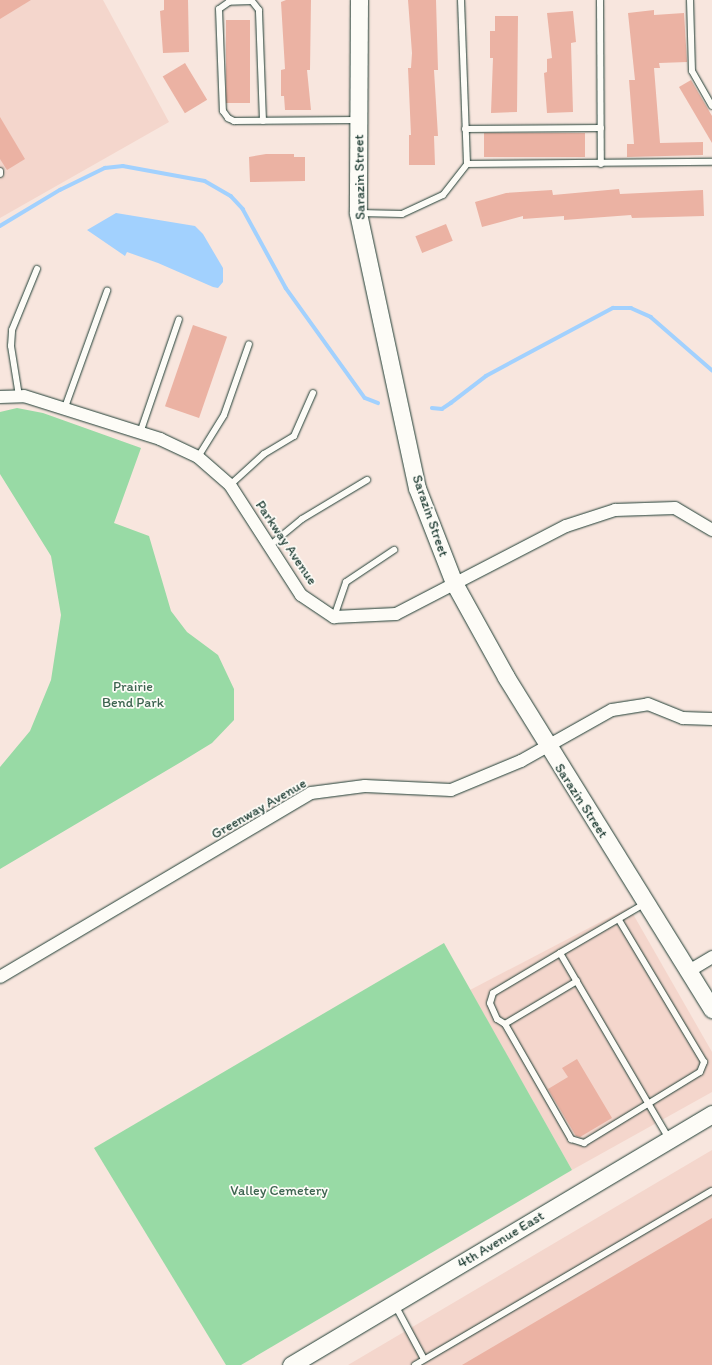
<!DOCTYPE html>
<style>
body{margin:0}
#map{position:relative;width:712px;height:1365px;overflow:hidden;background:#f8e6de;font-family:Itim,sans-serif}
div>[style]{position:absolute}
.built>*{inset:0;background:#f4d6cc}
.green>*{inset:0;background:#98daa5}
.water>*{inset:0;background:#a2d1fe}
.stream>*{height:3.5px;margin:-1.75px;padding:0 1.75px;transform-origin:1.75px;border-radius:1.75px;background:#a2d1fe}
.building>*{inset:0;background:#ebb2a3;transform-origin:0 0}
.roads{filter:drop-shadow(0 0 1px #1f3d34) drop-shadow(0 0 1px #1f3d34)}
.lane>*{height:6px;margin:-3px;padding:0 3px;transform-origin:3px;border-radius:3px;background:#fdfcf7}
.street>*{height:12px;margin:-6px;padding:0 6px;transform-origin:6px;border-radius:6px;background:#fdfcf7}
.secondary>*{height:17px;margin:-8.5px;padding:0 8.5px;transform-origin:8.5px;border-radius:8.5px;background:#fdfcf7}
span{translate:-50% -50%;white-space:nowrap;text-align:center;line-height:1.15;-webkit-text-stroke:3.5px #fdfcf7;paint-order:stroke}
.street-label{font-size:14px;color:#1f3d34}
.park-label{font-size:14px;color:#3d6450}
</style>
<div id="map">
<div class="built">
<div style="clip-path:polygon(0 0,103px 0,169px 122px,0 218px)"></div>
<div style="clip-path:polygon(629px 907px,712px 1052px,712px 1092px,572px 1170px,470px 990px)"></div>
<div style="clip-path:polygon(712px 1150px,712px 1365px,348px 1365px)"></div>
</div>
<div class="green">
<div style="clip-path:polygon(17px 408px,43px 413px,141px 448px,114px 523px,149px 536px,171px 611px,187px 632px,218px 655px,234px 689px,234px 720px,212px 743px,181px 762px,0 869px,0 767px,30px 731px,51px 680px,61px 615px,51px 556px,0 474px,0 412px)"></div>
<div style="clip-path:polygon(444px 943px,572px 1170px,241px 1365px,226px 1365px,94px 1148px)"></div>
</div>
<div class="water">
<div style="clip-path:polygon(116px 213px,195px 226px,203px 234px,223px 268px,223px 282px,218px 288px,213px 287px,158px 263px,127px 252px,125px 256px,87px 230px)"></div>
</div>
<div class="stream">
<div style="left:0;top:226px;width:70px;rotate:-31deg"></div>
<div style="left:60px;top:190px;width:50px;rotate:-26.1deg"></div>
<div style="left:105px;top:168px;width:18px;rotate:-6deg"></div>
<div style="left:123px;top:166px;width:83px;rotate:10.4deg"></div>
<div style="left:205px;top:181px;width:30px;rotate:30deg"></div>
<div style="left:231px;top:196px;width:18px;rotate:47deg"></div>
<div style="left:243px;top:209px;width:90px;rotate:61.4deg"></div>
<div style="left:286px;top:288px;width:135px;rotate:54.3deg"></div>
<div style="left:365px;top:398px;width:14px;rotate:21deg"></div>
<div style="left:432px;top:408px;width:10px;rotate:6deg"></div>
<div style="left:442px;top:409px;width:11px;rotate:-34deg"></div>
<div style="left:451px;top:403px;width:44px;rotate:-37.6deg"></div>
<div style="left:486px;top:376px;width:144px;rotate:-28.2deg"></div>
<div style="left:613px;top:308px;width:18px"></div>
<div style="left:631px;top:308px;width:22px;rotate:24deg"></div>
<div style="left:651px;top:317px;width:81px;rotate:41deg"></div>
</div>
<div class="building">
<div style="clip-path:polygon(0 0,31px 0,0 19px)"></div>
<div style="clip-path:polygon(164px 0,188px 0,189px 52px,163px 53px,160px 11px,164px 10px)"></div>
<div style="clip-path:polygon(286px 0,311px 0,310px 70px,307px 70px,311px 110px,285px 110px,284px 96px,281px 96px,281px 70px,285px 69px,281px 2px)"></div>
<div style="clip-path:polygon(408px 0,436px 0,438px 70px,434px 70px,438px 136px,434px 136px,435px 165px,409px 165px,409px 135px,411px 135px,408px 68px,411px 68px,412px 53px)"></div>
<div style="clip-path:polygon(654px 10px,654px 15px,684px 13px,687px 62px,659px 63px,660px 68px,654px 68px,660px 143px,703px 142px,703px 155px,627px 157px,627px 144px,634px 144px,629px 80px,635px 80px,628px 13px)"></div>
<div style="clip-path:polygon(573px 11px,576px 42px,571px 43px,573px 112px,547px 113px,544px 73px,547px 72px,547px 59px,552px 58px,547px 13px)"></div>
<div style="clip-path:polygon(495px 16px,518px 16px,517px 112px,491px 113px,493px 58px,490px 58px,490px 31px,495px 31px)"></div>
<div style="left:226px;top:20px;width:24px;height:83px"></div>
<div style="left:185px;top:63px;width:43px;height:26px;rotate:59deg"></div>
<div style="clip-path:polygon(691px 80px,712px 116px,712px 143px,679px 87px)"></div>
<div style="clip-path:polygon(0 117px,25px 159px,7px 170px,0 159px)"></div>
<div style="left:484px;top:133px;width:101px;height:24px"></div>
<div style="clip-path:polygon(266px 154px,294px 154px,294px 157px,305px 157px,305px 181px,250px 182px,249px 157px)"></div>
<div style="clip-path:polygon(619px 189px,620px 194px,703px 190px,704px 216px,632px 218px,631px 215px,564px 220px,564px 216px,523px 219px,523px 216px,482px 227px,475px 202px,506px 193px,552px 190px,553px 195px)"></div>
<div style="left:446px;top:224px;width:18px;height:33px;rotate:68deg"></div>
<div style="left:193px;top:325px;width:36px;height:86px;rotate:19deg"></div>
<div style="clip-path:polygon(577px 1059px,612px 1118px,580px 1137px,576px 1136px,548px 1089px,568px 1077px,562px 1068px)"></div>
<div style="clip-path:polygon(712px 1218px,712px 1365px,462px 1365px)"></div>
</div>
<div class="roads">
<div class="lane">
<div style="left:461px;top:0;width:164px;rotate:87.9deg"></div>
<div style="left:600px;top:0;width:164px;rotate:89.7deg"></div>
<div style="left:690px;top:0;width:71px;rotate:88.4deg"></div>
<div style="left:692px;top:71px;width:40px;rotate:60.3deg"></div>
<div style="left:263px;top:121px;width:111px;rotate:-92.1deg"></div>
<div style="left:259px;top:10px;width:11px;rotate:-128deg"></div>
<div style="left:252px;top:1px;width:23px;rotate:178deg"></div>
<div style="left:229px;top:2px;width:12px;rotate:145deg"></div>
<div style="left:219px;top:9px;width:102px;rotate:87.8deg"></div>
<div style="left:223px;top:111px;width:9px;rotate:54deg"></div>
<div style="left:228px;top:118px;width:7px;rotate:27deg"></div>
<div style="left:234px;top:121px;width:123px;rotate:-0.5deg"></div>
<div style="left:465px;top:129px;width:136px;rotate:-0.4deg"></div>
<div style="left:0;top:171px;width:3px;rotate:90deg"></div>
<div style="left:360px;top:213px;width:42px;rotate:1.4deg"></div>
<div style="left:402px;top:214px;width:45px;rotate:-24.9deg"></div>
<div style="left:443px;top:195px;width:39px;rotate:-52deg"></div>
<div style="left:467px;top:164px;width:245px;rotate:-0.5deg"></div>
<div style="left:19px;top:396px;width:51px;rotate:-99.1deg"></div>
<div style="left:11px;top:346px;width:16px;rotate:-86deg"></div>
<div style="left:12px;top:330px;width:66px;rotate:-67.7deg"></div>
<div style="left:64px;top:410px;width:127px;rotate:-70.1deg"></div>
<div style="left:140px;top:433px;width:120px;rotate:-71.1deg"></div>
<div style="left:198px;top:457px;width:49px;rotate:-58.2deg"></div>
<div style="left:224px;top:415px;width:75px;rotate:-70.6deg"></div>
<div style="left:230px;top:485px;width:46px;rotate:-42.4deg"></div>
<div style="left:264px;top:454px;width:35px;rotate:-31deg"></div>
<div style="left:294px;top:436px;width:47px;rotate:-66.2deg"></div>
<div style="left:268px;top:547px;width:44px;rotate:-39.5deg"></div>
<div style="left:302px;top:519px;width:76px;rotate:-31deg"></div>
<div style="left:334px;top:617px;width:37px;rotate:-71deg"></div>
<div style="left:346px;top:582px;width:58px;rotate:-33.7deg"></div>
<div style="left:644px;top:904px;width:97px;rotate:149.7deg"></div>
<div style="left:560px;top:953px;width:216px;rotate:59.6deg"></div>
<div style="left:577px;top:981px;width:84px;rotate:149.2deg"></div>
<div style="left:505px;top:1024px;width:133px;rotate:60.1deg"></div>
<div style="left:571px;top:1139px;width:14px;rotate:17deg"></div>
<div style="left:584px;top:1143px;width:136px;rotate:-31.5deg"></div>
<div style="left:700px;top:1072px;width:11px;rotate:-68deg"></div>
<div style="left:704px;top:1062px;width:165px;rotate:-120.9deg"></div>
<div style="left:505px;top:1024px;width:9px;rotate:-148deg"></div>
<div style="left:497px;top:1019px;width:17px;rotate:-114deg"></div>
<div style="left:490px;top:1003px;width:10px;rotate:-73deg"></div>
<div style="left:493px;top:993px;width:78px;rotate:-30.8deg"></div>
<div style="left:395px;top:1305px;width:61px;rotate:61.8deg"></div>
<div style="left:415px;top:1365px;width:344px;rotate:-30.4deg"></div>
</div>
<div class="street">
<div style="left:0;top:397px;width:24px;rotate:-2deg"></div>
<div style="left:24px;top:396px;width:143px;rotate:17.5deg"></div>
<div style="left:160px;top:439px;width:42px;rotate:25.3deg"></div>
<div style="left:198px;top:457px;width:43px;rotate:41.2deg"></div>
<div style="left:230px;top:485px;width:131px;rotate:57.2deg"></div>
<div style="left:301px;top:595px;width:40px;rotate:34deg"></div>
<div style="left:334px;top:617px;width:62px;rotate:-2.8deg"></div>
<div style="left:396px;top:614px;width:191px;rotate:-27.4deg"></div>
<div style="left:566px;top:526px;width:52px;rotate:-18.1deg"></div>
<div style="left:615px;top:510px;width:60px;rotate:-1.9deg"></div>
<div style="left:675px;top:508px;width:43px;rotate:30.7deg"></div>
<div style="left:689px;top:971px;width:27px;rotate:-31deg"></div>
<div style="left:0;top:977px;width:361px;rotate:-30.6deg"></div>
<div style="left:311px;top:793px;width:54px;rotate:-7.4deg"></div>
<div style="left:365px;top:786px;width:86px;rotate:2.7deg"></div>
<div style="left:451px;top:790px;width:76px;rotate:-22.5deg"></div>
<div style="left:521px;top:761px;width:104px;rotate:-29.3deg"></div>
<div style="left:612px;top:710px;width:36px;rotate:-9deg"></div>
<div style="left:648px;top:704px;width:38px;rotate:22deg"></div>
<div style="left:683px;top:718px;width:29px;rotate:2deg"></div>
</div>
<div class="secondary">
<div style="left:359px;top:0;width:213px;rotate:90.3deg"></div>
<div style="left:358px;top:213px;width:281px;rotate:77.9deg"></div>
<div style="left:417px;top:488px;width:102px;rotate:68.7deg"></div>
<div style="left:454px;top:583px;width:107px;rotate:61deg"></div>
<div style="left:506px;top:677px;width:391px;rotate:58.2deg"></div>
<div style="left:291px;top:1365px;width:490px;rotate:-30.8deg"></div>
</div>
</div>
<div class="street-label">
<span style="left:360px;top:177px;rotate:-91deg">Sarazin Street</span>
<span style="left:430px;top:516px;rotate:71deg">Sarazin Street</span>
<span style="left:286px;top:543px;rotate:56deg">Parkway Avenue</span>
<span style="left:581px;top:801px;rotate:57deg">Sarazin Street</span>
<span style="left:259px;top:809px;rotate:-30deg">Greenway Avenue</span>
<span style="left:501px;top:1240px;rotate:-31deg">4th Avenue East</span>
</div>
<div class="park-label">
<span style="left:133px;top:695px">Prairie<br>Bend Park</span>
<span style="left:279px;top:1191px">Valley Cemetery</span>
</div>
</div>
